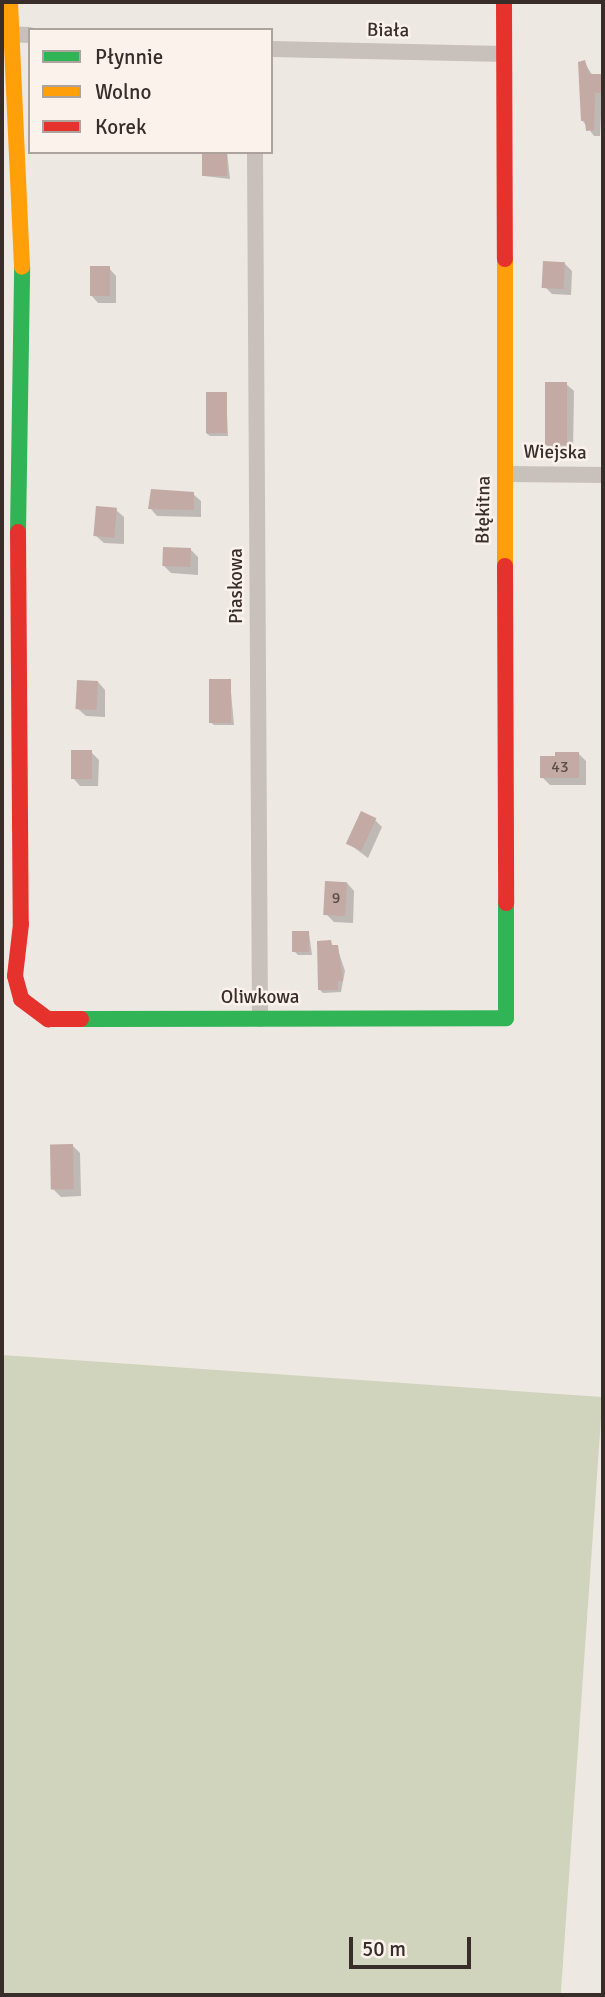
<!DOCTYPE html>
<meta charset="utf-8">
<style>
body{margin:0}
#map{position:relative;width:605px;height:1997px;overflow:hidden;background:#eee8e3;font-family:Signika,sans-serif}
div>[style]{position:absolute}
.green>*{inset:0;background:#d1d4bc;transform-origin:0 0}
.shadow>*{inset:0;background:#0003}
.building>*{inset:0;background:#c3aaa4;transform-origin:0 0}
.street>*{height:16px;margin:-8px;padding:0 8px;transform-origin:8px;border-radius:8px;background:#c8c0bb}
.fast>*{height:16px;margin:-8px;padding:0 8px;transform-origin:8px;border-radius:8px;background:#30b455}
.slow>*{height:16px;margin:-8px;padding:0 8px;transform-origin:8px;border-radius:8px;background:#ff9f0a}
.jam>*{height:16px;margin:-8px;padding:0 8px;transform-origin:8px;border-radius:8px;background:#e5322d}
span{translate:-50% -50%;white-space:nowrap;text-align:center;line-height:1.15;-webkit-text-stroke:5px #fbf2eb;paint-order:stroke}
.number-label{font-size:16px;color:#5c4c48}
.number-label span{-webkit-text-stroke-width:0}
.street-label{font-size:19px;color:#392d29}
.frame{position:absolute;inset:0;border:4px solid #392d29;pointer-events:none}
.legend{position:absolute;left:28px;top:28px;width:245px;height:126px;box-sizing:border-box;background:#fbf2eb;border:2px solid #ada39d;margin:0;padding:9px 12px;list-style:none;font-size:21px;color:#392d29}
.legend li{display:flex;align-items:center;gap:14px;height:35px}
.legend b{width:35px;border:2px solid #ada39d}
.scale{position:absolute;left:349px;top:1937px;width:122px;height:32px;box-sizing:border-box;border:4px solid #392d29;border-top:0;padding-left:9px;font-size:21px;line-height:24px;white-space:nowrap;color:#392d29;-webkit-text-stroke:5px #fbf2eb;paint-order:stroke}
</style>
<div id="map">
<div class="green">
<div style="left:2px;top:1355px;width:602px;height:640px;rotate:4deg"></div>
</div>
<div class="shadow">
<div style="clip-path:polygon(584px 62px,593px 76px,603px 75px,600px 136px,594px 136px,582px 120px)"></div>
<div style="clip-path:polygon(206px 152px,227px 152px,230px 179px,204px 176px)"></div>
<div style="clip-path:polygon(565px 264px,572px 271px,571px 295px,552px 294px,545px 287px)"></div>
<div style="clip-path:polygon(109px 268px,116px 276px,116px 303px,98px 303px,91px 295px)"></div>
<div style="clip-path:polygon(566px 384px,574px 391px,573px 452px,553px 452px,546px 445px)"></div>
<div style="clip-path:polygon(226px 394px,228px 436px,210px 436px,206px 433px)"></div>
<div style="clip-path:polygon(193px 494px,201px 501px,201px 517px,157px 516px,150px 508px)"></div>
<div style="clip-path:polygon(116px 510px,124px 517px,124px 544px,104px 543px,96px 536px)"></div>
<div style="clip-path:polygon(190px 549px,198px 557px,198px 575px,171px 573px,164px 566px)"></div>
<div style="clip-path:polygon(230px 681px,234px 725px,214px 725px,210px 722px)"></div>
<div style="clip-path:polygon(98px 682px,105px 690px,105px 717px,86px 716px,78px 709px)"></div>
<div style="clip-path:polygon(91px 752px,99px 760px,98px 786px,80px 786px,73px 778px)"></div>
<div style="clip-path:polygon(579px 754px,586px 761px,586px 785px,550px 785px,542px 777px)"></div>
<div style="clip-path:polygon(375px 820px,382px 827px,368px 858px,348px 843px)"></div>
<div style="clip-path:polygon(347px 883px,354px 891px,353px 923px,334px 922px,326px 914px)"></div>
<div style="clip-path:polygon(309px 933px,312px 955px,298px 955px,294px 951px)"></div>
<div style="clip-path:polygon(337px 947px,345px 971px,341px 992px,323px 993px,319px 989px)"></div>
<div style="clip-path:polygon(73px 1146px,80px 1153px,81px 1196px,61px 1197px,53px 1189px)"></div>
</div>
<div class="building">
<div style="clip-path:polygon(585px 60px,589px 74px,603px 74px,603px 93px,595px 93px,594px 130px,586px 131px,585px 121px,581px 121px,578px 62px)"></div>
<div style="left:202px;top:152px;width:25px;height:24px"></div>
<div style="left:543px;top:261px;width:22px;height:27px;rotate:3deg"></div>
<div style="left:90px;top:266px;width:20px;height:30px"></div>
<div style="left:545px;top:382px;width:22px;height:63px"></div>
<div style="left:206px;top:392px;width:21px;height:41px"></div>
<div style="clip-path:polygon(151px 489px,194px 492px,194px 510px,148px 509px)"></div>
<div style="left:96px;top:506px;width:21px;height:30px;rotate:5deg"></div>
<div style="left:163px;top:547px;width:28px;height:19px;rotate:2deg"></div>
<div style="left:209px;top:679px;width:22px;height:44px"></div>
<div style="left:77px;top:680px;width:21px;height:29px;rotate:3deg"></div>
<div style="left:71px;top:750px;width:21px;height:29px"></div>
<div style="clip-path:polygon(555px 752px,579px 752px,579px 778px,540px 778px,540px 756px,555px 756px)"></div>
<div style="left:361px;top:811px;width:17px;height:36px;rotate:25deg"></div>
<div style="left:325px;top:881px;width:22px;height:34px;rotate:3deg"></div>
<div style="left:292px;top:931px;width:17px;height:21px"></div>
<div style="clip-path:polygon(331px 940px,332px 945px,338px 945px,343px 981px,338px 981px,338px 990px,318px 990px,317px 941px)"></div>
<div style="left:73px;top:1144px;width:45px;height:23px;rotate:89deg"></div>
</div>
<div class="street">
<div style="left:2px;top:34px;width:28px;rotate:2deg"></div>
<div style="left:271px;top:49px;width:233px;rotate:1.2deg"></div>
<div style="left:255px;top:152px;width:867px;rotate:89.67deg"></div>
<div style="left:506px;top:474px;width:97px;rotate:0.6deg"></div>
</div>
<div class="fast">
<div style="left:18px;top:532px;width:265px;rotate:-89.1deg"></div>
<div style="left:81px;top:1019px;width:425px;rotate:-0.1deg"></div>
<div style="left:506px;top:1018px;width:115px;rotate:-90deg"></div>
</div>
<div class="slow">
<div style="left:10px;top:2px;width:265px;rotate:87.4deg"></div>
<div style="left:505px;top:259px;width:307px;rotate:90deg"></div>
</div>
<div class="jam">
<div style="left:504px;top:2px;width:257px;rotate:89.8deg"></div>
<div style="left:18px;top:532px;width:392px;rotate:89.6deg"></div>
<div style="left:21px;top:924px;width:52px;rotate:96.6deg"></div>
<div style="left:15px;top:976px;width:24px;rotate:75deg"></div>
<div style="left:21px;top:999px;width:34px;rotate:37deg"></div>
<div style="left:48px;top:1019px;width:33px"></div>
<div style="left:505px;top:566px;width:337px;rotate:89.8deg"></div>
</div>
<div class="number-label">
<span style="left:560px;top:767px">43</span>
<span style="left:336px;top:898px">9</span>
</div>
<div class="street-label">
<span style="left:388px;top:31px;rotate:1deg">Biała</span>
<span style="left:555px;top:453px;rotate:1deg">Wiejska</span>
<span style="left:484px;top:510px;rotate:-89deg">Błękitna</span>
<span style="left:237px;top:586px;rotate:-90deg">Piaskowa</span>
<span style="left:260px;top:998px">Oliwkowa</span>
</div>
<div class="frame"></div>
<ul class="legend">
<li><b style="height:9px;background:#30b455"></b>Płynnie</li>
<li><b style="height:9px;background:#ff9f0a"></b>Wolno</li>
<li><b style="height:9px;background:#e5322d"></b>Korek</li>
</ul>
<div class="scale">50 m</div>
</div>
